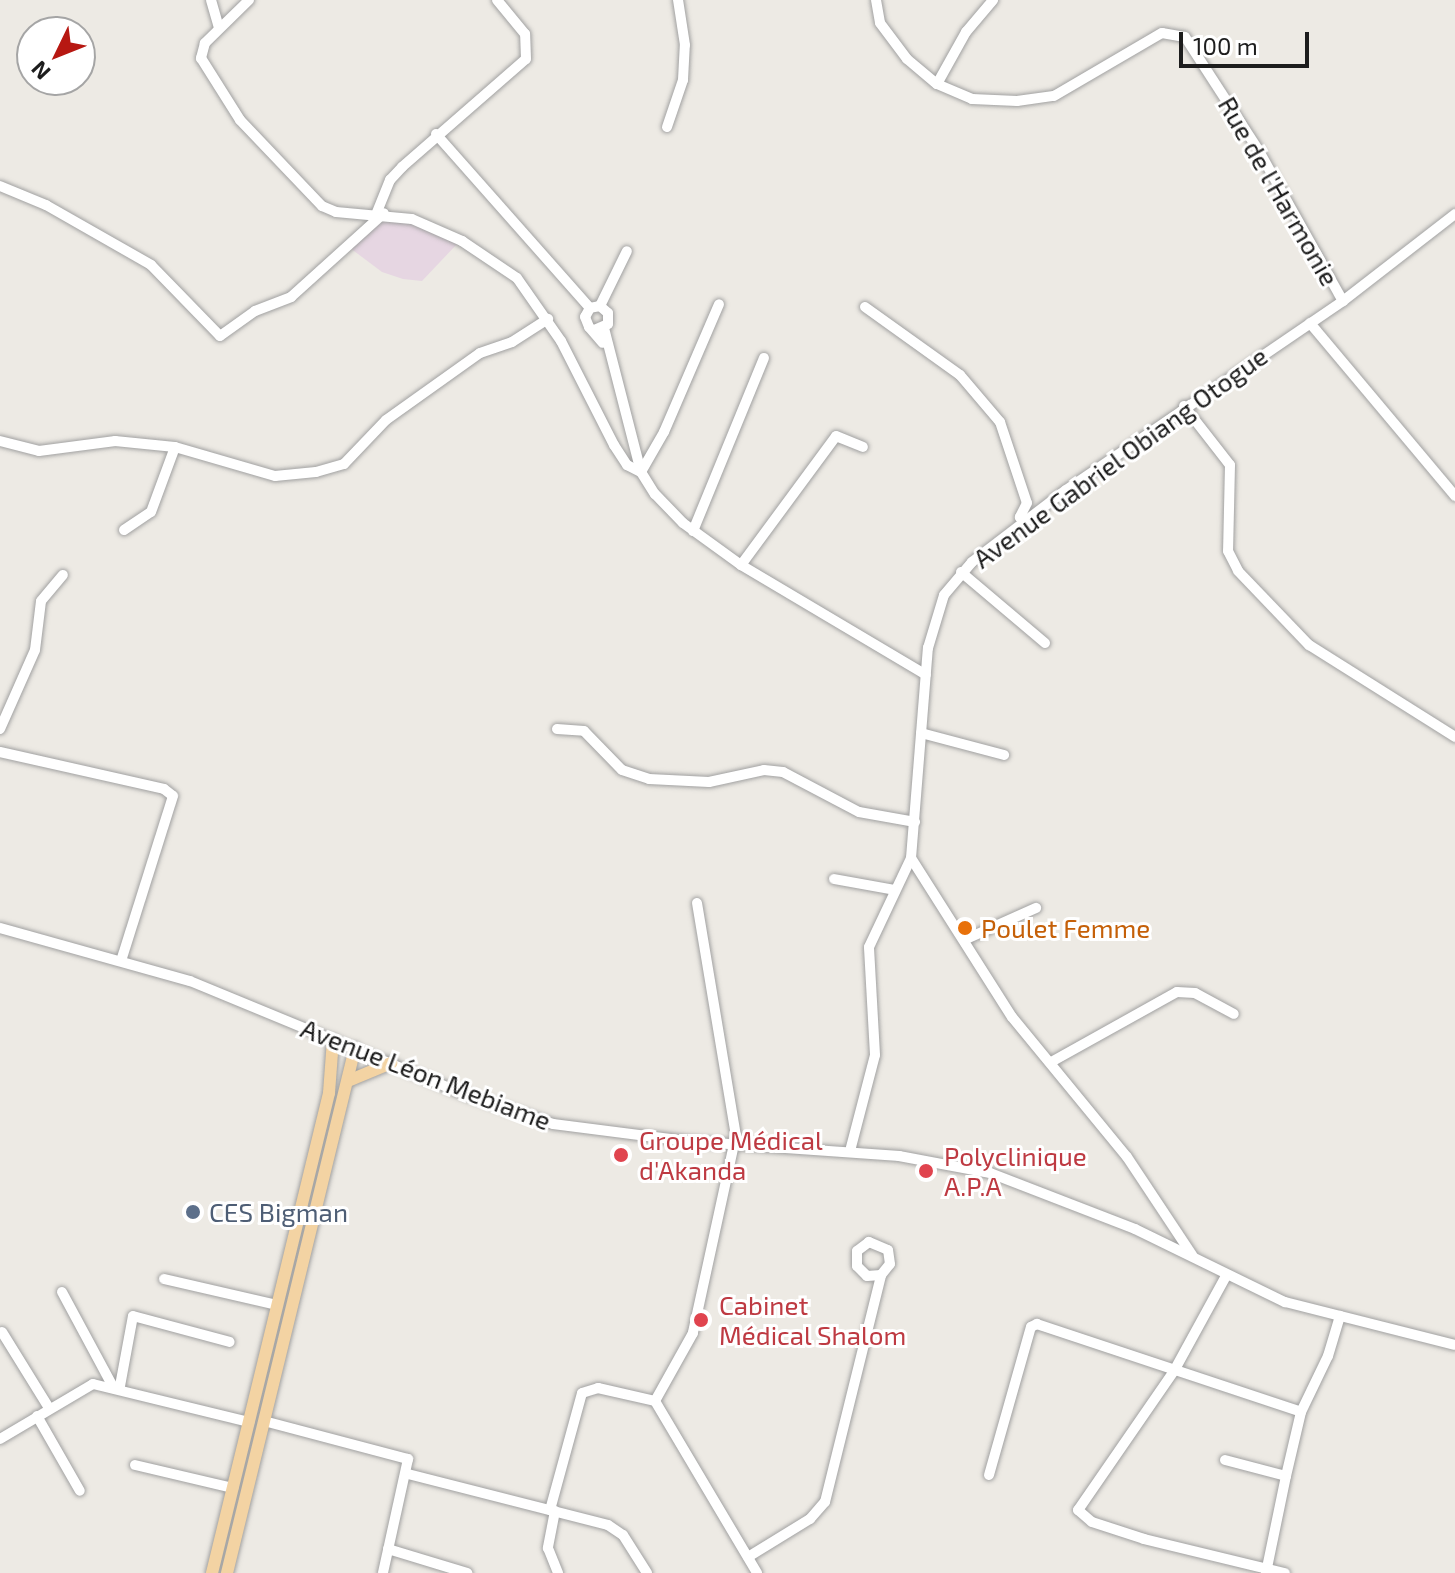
<!DOCTYPE html>
<meta charset="utf-8">
<style>
body{margin:0}
#map{position:relative;width:1455px;height:1573px;overflow:hidden;background:#edeae4;font-family:"Exo 2",sans-serif}
div>[style]{position:absolute}
.industrial>*{inset:0;background:#e6d6e2}
.roads{filter:drop-shadow(0 0 2px #a1a1a1) drop-shadow(0 0 2px #a1a1a1)}
.minor>*{height:10px;margin:-5px;padding:0 5px;transform-origin:5px;border-radius:5px;background:#fff}
.major>*{height:12px;margin:-6px;padding:0 6px;transform-origin:6px;border-radius:6px;background:#f3d3a3}
.dots>*{width:22px;height:22px;translate:-50% -50%;box-sizing:border-box;border:4px solid #fff;border-radius:50%}
span{translate:-50% -50%;white-space:nowrap;text-align:center;line-height:1.15;-webkit-text-stroke:6px #fff;paint-order:stroke}
.street-label{font-size:26px;color:#1d1d1d}
.food-label{font-size:26px;color:#c56008}
.left{translate:0 -50%;text-align:left}
.health-label{font-size:26px;color:#be3a42}
.service-label{font-size:26px;color:#4e5e75}
.north{position:absolute;left:16px;top:16px;width:80px;height:80px;box-sizing:border-box;background:#fff;border:2px solid #a5a5a5;border-radius:50%;rotate:227deg;font-size:22px;font-weight:700;line-height:32px;text-align:center;color:#1d1d1d}
.north::after{content:'';display:block;margin:auto;width:28px;height:36px;background:#b71812;clip-path:polygon(50% 0,100% 100%,50% 72%,0 100%)}
.scale{position:absolute;left:1179px;top:32px;width:130px;height:36px;box-sizing:border-box;border:4px solid #1d1d1d;border-top:0;padding-left:10px;font-size:24px;line-height:28px;white-space:nowrap;color:#1d1d1d;-webkit-text-stroke:6px #fff;paint-order:stroke}
</style>
<div id="map">
<div class="industrial">
<div style="clip-path:polygon(387px 217px,420px 227px,458px 243px,422px 281px,403px 279px,382px 272px,350px 248px)"></div>
</div>
<div class="roads">
<div class="minor">
<div style="left:211px;top:0;width:29px;rotate:74deg"></div>
<div style="left:249px;top:0;width:62px;rotate:135.7deg"></div>
<div style="left:205px;top:43px;width:16px;rotate:105deg"></div>
<div style="left:201px;top:58px;width:73px;rotate:57.8deg"></div>
<div style="left:240px;top:120px;width:119px;rotate:46.4deg"></div>
<div style="left:322px;top:206px;width:15px;rotate:23deg"></div>
<div style="left:336px;top:212px;width:76px;rotate:5.3deg"></div>
<div style="left:412px;top:219px;width:55px;rotate:23.7deg"></div>
<div style="left:462px;top:241px;width:66px;rotate:33.9deg"></div>
<div style="left:517px;top:278px;width:77px;rotate:55.1deg"></div>
<div style="left:561px;top:341px;width:117px;rotate:63deg"></div>
<div style="left:614px;top:445px;width:24px;rotate:57deg"></div>
<div style="left:627px;top:465px;width:16px;rotate:27deg"></div>
<div style="left:876px;top:0;width:23px;rotate:80deg"></div>
<div style="left:880px;top:23px;width:45px;rotate:53.1deg"></div>
<div style="left:907px;top:59px;width:39px;rotate:40deg"></div>
<div style="left:937px;top:84px;width:38px;rotate:23deg"></div>
<div style="left:972px;top:99px;width:45px;rotate:2.5deg"></div>
<div style="left:1017px;top:101px;width:37px;rotate:-8deg"></div>
<div style="left:1054px;top:96px;width:125px;rotate:-30.3deg"></div>
<div style="left:1162px;top:33px;width:23px;rotate:10deg"></div>
<div style="left:1185px;top:37px;width:136px;rotate:57deg"></div>
<div style="left:1259px;top:151px;width:172px;rotate:60.8deg"></div>
<div style="left:937px;top:84px;width:60px;rotate:-60.9deg"></div>
<div style="left:966px;top:32px;width:42px;rotate:-49.8deg"></div>
<div style="left:667px;top:127px;width:50px;rotate:-71.2deg"></div>
<div style="left:683px;top:80px;width:35px;rotate:-87deg"></div>
<div style="left:685px;top:45px;width:46px;rotate:-98.8deg"></div>
<div style="left:436px;top:134px;width:232px;rotate:48.5deg"></div>
<div style="left:0;top:186px;width:50px;rotate:22.4deg"></div>
<div style="left:46px;top:205px;width:121px;rotate:29.7deg"></div>
<div style="left:151px;top:265px;width:99px;rotate:45.8deg"></div>
<div style="left:220px;top:336px;width:43px;rotate:-35.5deg"></div>
<div style="left:255px;top:311px;width:39px;rotate:-21deg"></div>
<div style="left:291px;top:297px;width:125px;rotate:-42.1deg"></div>
<div style="left:377px;top:212px;width:35px;rotate:-68deg"></div>
<div style="left:390px;top:180px;width:18px;rotate:-47deg"></div>
<div style="left:402px;top:167px;width:164px;rotate:-41.1deg"></div>
<div style="left:526px;top:59px;width:25px;rotate:-92deg"></div>
<div style="left:525px;top:34px;width:44px;rotate:-129.5deg"></div>
<div style="left:600px;top:306px;width:61px;rotate:-63.9deg"></div>
<div style="left:865px;top:307px;width:117px;rotate:35.6deg"></div>
<div style="left:960px;top:375px;width:62px;rotate:49.6deg"></div>
<div style="left:1000px;top:422px;width:85px;rotate:71.6deg"></div>
<div style="left:1027px;top:503px;width:16px;rotate:117deg"></div>
<div style="left:1020px;top:517px;width:6px;rotate:51deg"></div>
<div style="left:1310px;top:323px;width:226px;rotate:50deg"></div>
<div style="left:604px;top:328px;width:149px;rotate:75.6deg"></div>
<div style="left:641px;top:472px;width:26px;rotate:58deg"></div>
<div style="left:655px;top:494px;width:40px;rotate:46deg"></div>
<div style="left:683px;top:523px;width:72px;rotate:35.9deg"></div>
<div style="left:741px;top:565px;width:215px;rotate:30.7deg"></div>
<div style="left:594px;top:330px;width:15px;rotate:-23deg"></div>
<div style="left:608px;top:324px;width:11px;rotate:-90deg"></div>
<div style="left:608px;top:313px;width:11px;rotate:-139deg"></div>
<div style="left:600px;top:306px;width:10px;rotate:169deg"></div>
<div style="left:590px;top:308px;width:10px;rotate:119deg"></div>
<div style="left:585px;top:317px;width:11px;rotate:68deg"></div>
<div style="left:589px;top:327px;width:21px;rotate:49deg"></div>
<div style="left:1184px;top:406px;width:75px;rotate:52.1deg"></div>
<div style="left:1230px;top:465px;width:86px;rotate:91.3deg"></div>
<div style="left:1228px;top:551px;width:22px;rotate:63deg"></div>
<div style="left:1238px;top:571px;width:103px;rotate:46.2deg"></div>
<div style="left:1309px;top:645px;width:173px;rotate:32.2deg"></div>
<div style="left:0;top:441px;width:40px;rotate:14.4deg"></div>
<div style="left:39px;top:451px;width:77px;rotate:-7.5deg"></div>
<div style="left:115px;top:441px;width:60px;rotate:5.7deg"></div>
<div style="left:175px;top:447px;width:104px;rotate:16.2deg"></div>
<div style="left:275px;top:476px;width:41px;rotate:-5.6deg"></div>
<div style="left:316px;top:472px;width:29px;rotate:-16deg"></div>
<div style="left:344px;top:464px;width:61px;rotate:-46.3deg"></div>
<div style="left:386px;top:420px;width:115px;rotate:-35.5deg"></div>
<div style="left:480px;top:353px;width:34px;rotate:-19deg"></div>
<div style="left:512px;top:342px;width:43px;rotate:-32.6deg"></div>
<div style="left:641px;top:472px;width:46px;rotate:-60.1deg"></div>
<div style="left:664px;top:432px;width:139px;rotate:-66.7deg"></div>
<div style="left:124px;top:530px;width:32px;rotate:-34deg"></div>
<div style="left:151px;top:512px;width:69px;rotate:-69.7deg"></div>
<div style="left:693px;top:531px;width:187px;rotate:-67.7deg"></div>
<div style="left:741px;top:565px;width:160px;rotate:-53.6deg"></div>
<div style="left:836px;top:436px;width:29px;rotate:22deg"></div>
<div style="left:961px;top:572px;width:110px;rotate:40.2deg"></div>
<div style="left:0;top:729px;width:86px;rotate:-66.1deg"></div>
<div style="left:35px;top:650px;width:49px;rotate:-83deg"></div>
<div style="left:41px;top:601px;width:34px;rotate:-50deg"></div>
<div style="left:557px;top:729px;width:27px;rotate:4deg"></div>
<div style="left:584px;top:731px;width:54px;rotate:45.7deg"></div>
<div style="left:622px;top:770px;width:28px;rotate:18deg"></div>
<div style="left:649px;top:779px;width:60px;rotate:2.9deg"></div>
<div style="left:709px;top:782px;width:56px;rotate:-12.3deg"></div>
<div style="left:764px;top:770px;width:19px;rotate:6deg"></div>
<div style="left:783px;top:772px;width:86px;rotate:27.8deg"></div>
<div style="left:859px;top:812px;width:57px;rotate:10.1deg"></div>
<div style="left:921px;top:733px;width:86px;rotate:14.8deg"></div>
<div style="left:0;top:752px;width:168px;rotate:12.7deg"></div>
<div style="left:164px;top:789px;width:11px;rotate:38deg"></div>
<div style="left:173px;top:796px;width:170px;rotate:107.5deg"></div>
<div style="left:911px;top:858px;width:188px;rotate:57.6deg"></div>
<div style="left:1012px;top:1017px;width:181px;rotate:50.6deg"></div>
<div style="left:1127px;top:1157px;width:118px;rotate:56.4deg"></div>
<div style="left:834px;top:879px;width:62px;rotate:10.2deg"></div>
<div style="left:697px;top:903px;width:235px;rotate:80.5deg"></div>
<div style="left:736px;top:1135px;width:203px;rotate:102.3deg"></div>
<div style="left:693px;top:1333px;width:78px;rotate:119.2deg"></div>
<div style="left:655px;top:1401px;width:200px;rotate:59.3deg"></div>
<div style="left:0;top:928px;width:197px;rotate:15.6deg"></div>
<div style="left:190px;top:981px;width:300px;rotate:22.4deg"></div>
<div style="left:467px;top:1095px;width:91px;rotate:18.6deg"></div>
<div style="left:553px;top:1124px;width:134px;rotate:7.3deg"></div>
<div style="left:686px;top:1141px;width:214px;rotate:4deg"></div>
<div style="left:899px;top:1156px;width:93px;rotate:10.6deg"></div>
<div style="left:990px;top:1173px;width:155px;rotate:21.1deg"></div>
<div style="left:1135px;top:1229px;width:167px;rotate:26deg"></div>
<div style="left:1285px;top:1302px;width:175px;rotate:14.2deg"></div>
<div style="left:964px;top:940px;width:79px;rotate:-24deg"></div>
<div style="left:1053px;top:1061px;width:142px;rotate:-29.1deg"></div>
<div style="left:1177px;top:992px;width:18px;rotate:3deg"></div>
<div style="left:1195px;top:993px;width:44px;rotate:28.3deg"></div>
<div style="left:850px;top:1151px;width:99px;rotate:-75.4deg"></div>
<div style="left:875px;top:1055px;width:108px;rotate:-93.2deg"></div>
<div style="left:869px;top:947px;width:98px;rotate:-64.7deg"></div>
<div style="left:911px;top:858px;width:211px;rotate:-85.4deg"></div>
<div style="left:928px;top:648px;width:55px;rotate:-73.2deg"></div>
<div style="left:944px;top:595px;width:43px;rotate:-49.7deg"></div>
<div style="left:972px;top:562px;width:118px;rotate:-37.5deg"></div>
<div style="left:1066px;top:490px;width:335px;rotate:-34.3deg"></div>
<div style="left:1343px;top:301px;width:142px;rotate:-37.8deg"></div>
<div style="left:1226px;top:1276px;width:108px;rotate:118.7deg"></div>
<div style="left:1174px;top:1371px;width:169px;rotate:124.6deg"></div>
<div style="left:1078px;top:1510px;width:18px;rotate:41deg"></div>
<div style="left:1092px;top:1522px;width:55px;rotate:18.1deg"></div>
<div style="left:1144px;top:1539px;width:145px;rotate:13.6deg"></div>
<div style="left:164px;top:1279px;width:116px;rotate:13deg"></div>
<div style="left:62px;top:1292px;width:106px;rotate:61.7deg"></div>
<div style="left:2px;top:1332px;width:89px;rotate:58.3deg"></div>
<div style="left:120px;top:1386px;width:71px;rotate:-79.5deg"></div>
<div style="left:133px;top:1316px;width:100px;rotate:15deg"></div>
<div style="left:37px;top:1416px;width:86px;rotate:60.2deg"></div>
<div style="left:264px;top:1421px;width:149px;rotate:14.8deg"></div>
<div style="left:408px;top:1459px;width:117px;rotate:102.4deg"></div>
<div style="left:0;top:1439px;width:108px;rotate:-30.6deg"></div>
<div style="left:93px;top:1384px;width:161px;rotate:13.7deg"></div>
<div style="left:1225px;top:1460px;width:63px;rotate:14.7deg"></div>
<div style="left:1286px;top:1476px;width:99px;rotate:101.7deg"></div>
<div style="left:135px;top:1465px;width:101px;rotate:13.2deg"></div>
<div style="left:408px;top:1474px;width:206px;rotate:14.3deg"></div>
<div style="left:608px;top:1525px;width:18px;rotate:34deg"></div>
<div style="left:623px;top:1535px;width:45px;rotate:57.7deg"></div>
<div style="left:989px;top:1475px;width:154px;rotate:-74.2deg"></div>
<div style="left:1031px;top:1327px;width:7px;rotate:-27deg"></div>
<div style="left:1037px;top:1324px;width:278px;rotate:18.4deg"></div>
<div style="left:1286px;top:1476px;width:66px;rotate:-76.8deg"></div>
<div style="left:1301px;top:1412px;width:62px;rotate:-64.3deg"></div>
<div style="left:1328px;top:1356px;width:42px;rotate:-73.3deg"></div>
<div style="left:550px;top:1510px;width:121px;rotate:-74.7deg"></div>
<div style="left:582px;top:1393px;width:17px;rotate:-17deg"></div>
<div style="left:598px;top:1388px;width:58px;rotate:12.8deg"></div>
<div style="left:555px;top:1511px;width:38px;rotate:101deg"></div>
<div style="left:548px;top:1548px;width:27px;rotate:68deg"></div>
<div style="left:388px;top:1549px;width:83px;rotate:16.9deg"></div>
<div style="left:748px;top:1557px;width:73px;rotate:-31.5deg"></div>
<div style="left:810px;top:1519px;width:23px;rotate:-49deg"></div>
<div style="left:825px;top:1502px;width:234px;rotate:-76.1deg"></div>
<div style="left:881px;top:1275px;width:14px;rotate:-51deg"></div>
<div style="left:890px;top:1264px;width:14px;rotate:-98deg"></div>
<div style="left:888px;top:1250px;width:21px;rotate:-157deg"></div>
<div style="left:869px;top:1242px;width:15px;rotate:143deg"></div>
<div style="left:857px;top:1251px;width:15px;rotate:90deg"></div>
<div style="left:857px;top:1266px;width:14px;rotate:45deg"></div>
<div style="left:867px;top:1276px;width:14px;rotate:-4deg"></div>
</div>
<div class="major">
<div style="left:348px;top:1081px;width:47px;rotate:-22.7deg"></div>
<div style="left:212px;top:1573px;width:494px;rotate:-76.3deg"></div>
<div style="left:329px;top:1093px;width:53px;rotate:-85.7deg"></div>
<div style="left:227px;top:1573px;width:540px;rotate:-76.3deg"></div>
</div>
</div>
<div class="dots">
<div style="left:965px;top:928px;background:#e8710a"></div>
<div style="left:621px;top:1155px;background:#e0444e"></div>
<div style="left:926px;top:1171px;background:#e0444e"></div>
<div style="left:193px;top:1212px;background:#5c6f8a"></div>
<div style="left:701px;top:1320px;background:#e0444e"></div>
</div>
<div class="street-label">
<span style="left:1279px;top:191px;rotate:60deg">Rue de l'Harmonie</span>
<span style="left:1120px;top:457px;rotate:-36deg">Avenue Gabriel Obiang Otogue</span>
<span style="left:426px;top:1074px;rotate:21deg">Avenue Léon Mebiame</span>
</div>
<div class="food-label">
<span class="left" style="left:981px;top:928px">Poulet Femme</span>
</div>
<div class="health-label">
<span class="left" style="left:639px;top:1155px">Groupe Médical<br>d'Akanda</span>
<span class="left" style="left:944px;top:1171px">Polyclinique<br>A.P.A</span>
<span class="left" style="left:719px;top:1320px">Cabinet<br>Médical Shalom</span>
</div>
<div class="service-label">
<span class="left" style="left:209px;top:1212px">CES Bigman</span>
</div>
<div class="north">N</div>
<div class="scale">100 m</div>
</div>
